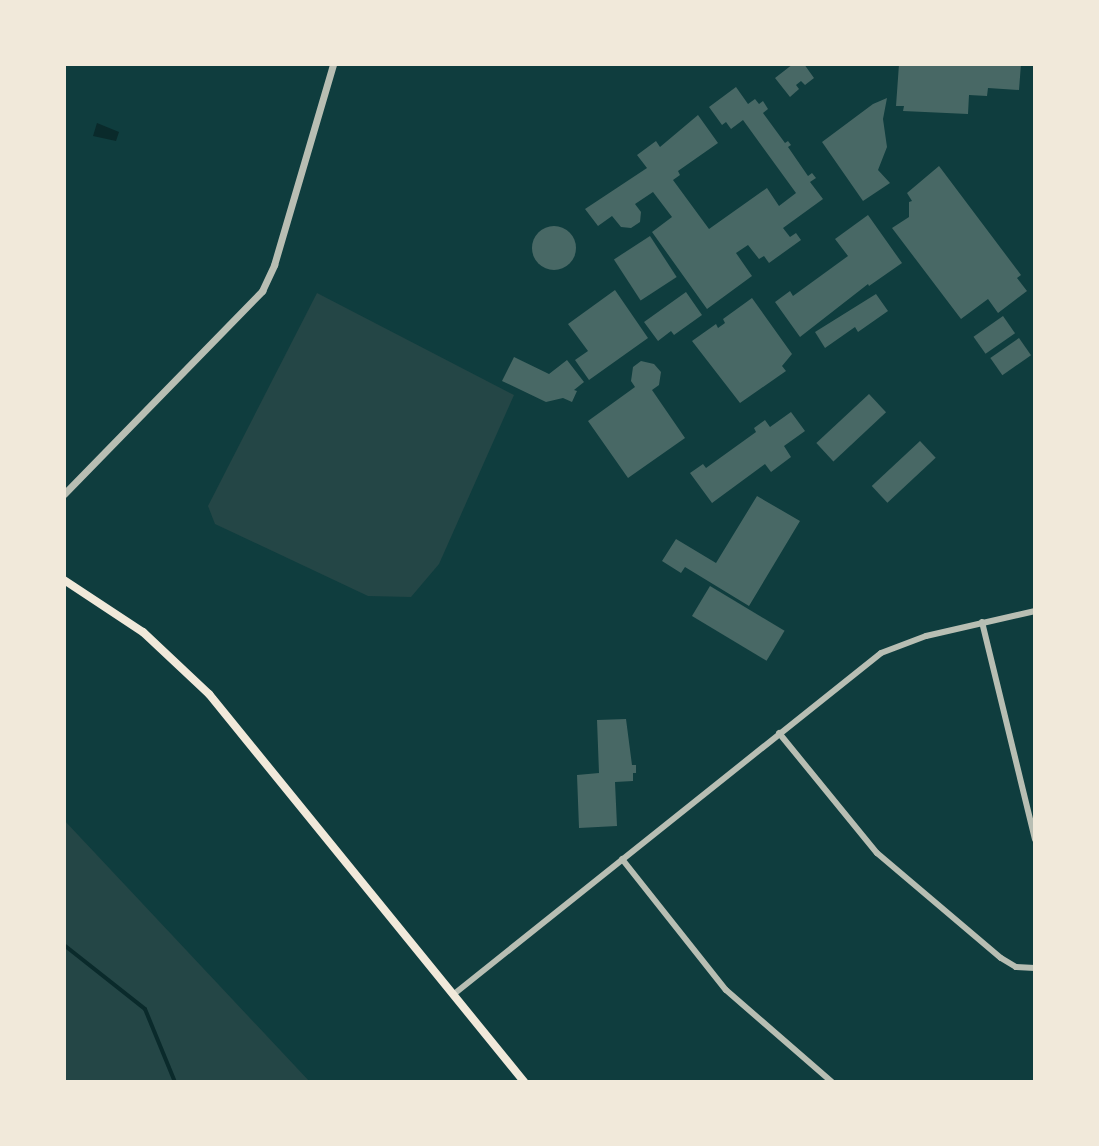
<!DOCTYPE html>
<style>
body{margin:0}
#map{position:relative;width:1099px;height:1146px;overflow:hidden;background:#0f3d3e;font-family:Cabin,sans-serif}
div>[style]{position:absolute}
.green>*{inset:0;background:#244646}
.water>*{inset:0;background:#0a2a2b}
.stream>*{height:4px;margin:-2px;padding:0 2px;transform-origin:2px;border-radius:2px;background:#0a2a2b}
.building>*{inset:0;background:#486865;transform-origin:0 0}
.round{border-radius:50%}
.minor>*{height:6px;margin:-3px;padding:0 3px;transform-origin:3px;border-radius:3px;background:#b8beb3}
.tertiary>*{height:7px;margin:-3.5px;padding:0 3.5px;transform-origin:3.5px;border-radius:3.5px;background:#b8beb3}
.secondary>*{height:8px;margin:-4px;padding:0 4px;transform-origin:4px;border-radius:4px;background:#f1e9da}
span{translate:-50% -50%;white-space:nowrap;text-align:center;line-height:1.15;-webkit-text-stroke:7px #f1e9da;paint-order:stroke}
.frame{position:absolute;inset:0;border:66px solid #f1e9da;pointer-events:none}
</style>
<div id="map">
<div class="green">
<div style="clip-path:polygon(317px 293px,514px 395px,439px 564px,411px 597px,368px 596px,215px 524px,208px 506px)"></div>
<div style="clip-path:polygon(64px 820px,310px 1082px,64px 1082px)"></div>
</div>
<div class="water">
<div style="clip-path:polygon(97px 123px,119px 132px,116px 141px,93px 136px)"></div>
</div>
<div class="stream">
<div style="left:64px;top:945px;width:103px;rotate:38.3deg"></div>
<div style="left:145px;top:1009px;width:79px;rotate:67.7deg"></div>
</div>
<div class="building">
<div style="clip-path:polygon(793px 64px,804px 64px,814px 78px,805px 85px,801px 81px,796px 85px,799px 89px,790px 97px,775px 78px)"></div>
<div style="clip-path:polygon(899px 64px,1021px 64px,1019px 90px,988px 88px,987px 96px,969px 95px,968px 114px,903px 111px,904px 106px,896px 106px)"></div>
<div style="clip-path:polygon(736px 87px,748px 104px,755px 99px,759px 104px,763px 101px,768px 109px,763px 113px,785px 143px,788px 141px,791px 145px,788px 147px,808px 176px,812px 173px,816px 178px,810px 182px,823px 199px,783px 228px,790px 237px,796px 233px,801px 240px,769px 263px,764px 256px,759px 259px,748px 245px,736px 253px,752px 276px,707px 309px,652px 232px,672px 217px,653px 192px,635px 204px,641px 212px,640px 222px,631px 228px,621px 227px,612px 216px,598px 226px,585px 209px,647px 168px,637px 155px,656px 141px,660px 147px,698px 115px,718px 143px,678px 171px,680px 175px,673px 180px,709px 229px,767px 188px,779px 206px,796px 193px,743px 120px,731px 129px,726px 122px,722px 125px,709px 107px)"></div>
<div style="clip-path:polygon(887px 98px,883px 119px,887px 147px,878px 170px,890px 183px,863px 201px,822px 142px,873px 104px)"></div>
<div style="clip-path:polygon(939px 166px,1021px 275px,1017px 278px,1027px 291px,998px 313px,988px 299px,961px 319px,892px 228px,909px 217px,909px 202px,912px 201px,907px 193px)"></div>
<div style="clip-path:polygon(868px 215px,902px 263px,869px 286px,868px 284px,800px 337px,775px 302px,790px 291px,793px 296px,848px 256px,835px 239px)"></div>
<div class="round" style="left:532px;top:226px;width:44px;height:44px"></div>
<div style="left:650px;top:236px;width:49px;height:43px;rotate:57deg"></div>
<div style="clip-path:polygon(615px 290px,648px 338px,589px 380px,575px 360px,588px 351px,568px 324px)"></div>
<div style="clip-path:polygon(686px 292px,702px 315px,674px 335px,671px 331px,658px 341px,644px 322px)"></div>
<div style="clip-path:polygon(876px 294px,888px 311px,858px 332px,855px 327px,825px 348px,815px 332px)"></div>
<div style="clip-path:polygon(752px 298px,792px 354px,782px 366px,786px 371px,740px 403px,692px 341px,716px 324px,718px 328px,725px 323px,723px 319px)"></div>
<div style="left:1003px;top:316px;width:21px;height:36px;rotate:55deg"></div>
<div style="left:1019px;top:338px;width:21px;height:35px;rotate:55deg"></div>
<div style="clip-path:polygon(514px 357px,549px 374px,567px 360px,584px 382px,574px 390px,577px 391px,572px 402px,563px 398px,546px 402px,502px 381px)"></div>
<div style="clip-path:polygon(641px 361px,654px 364px,661px 372px,659px 385px,652px 390px,685px 438px,628px 478px,588px 421px,635px 387px,631px 381px,633px 367px)"></div>
<div style="left:869px;top:394px;width:25px;height:72px;rotate:47deg"></div>
<div style="clip-path:polygon(791px 412px,805px 431px,784px 446px,791px 457px,771px 472px,765px 464px,712px 503px,690px 473px,703px 464px,706px 468px,756px 432px,754px 428px,765px 420px,770px 427px)"></div>
<div style="left:920px;top:441px;width:23px;height:66px;rotate:47deg"></div>
<div style="clip-path:polygon(757px 496px,800px 521px,749px 606px,685px 567px,681px 573px,662px 561px,676px 539px,716px 563px)"></div>
<div style="left:710px;top:586px;width:87px;height:35px;rotate:31deg"></div>
<div style="clip-path:polygon(626px 719px,632px 765px,636px 765px,636px 773px,633px 773px,633px 781px,615px 782px,617px 826px,579px 828px,577px 775px,599px 773px,597px 720px)"></div>
</div>
<div class="minor">
<div style="left:982px;top:622px;width:224px;rotate:76.3deg"></div>
<div style="left:779px;top:733px;width:155px;rotate:50.8deg"></div>
<div style="left:877px;top:853px;width:162px;rotate:40.3deg"></div>
<div style="left:1001px;top:958px;width:17px;rotate:31deg"></div>
<div style="left:1016px;top:967px;width:19px;rotate:3deg"></div>
<div style="left:622px;top:859px;width:167px;rotate:51.6deg"></div>
<div style="left:726px;top:990px;width:140px;rotate:41deg"></div>
<div style="left:454px;top:994px;width:546px;rotate:-38.61deg"></div>
<div style="left:881px;top:653px;width:48px;rotate:-20.7deg"></div>
<div style="left:926px;top:636px;width:112px;rotate:-12.9deg"></div>
</div>
<div class="tertiary">
<div style="left:64px;top:494px;width:284px;rotate:-45.7deg"></div>
<div style="left:262px;top:291px;width:29px;rotate:-65deg"></div>
<div style="left:274px;top:265px;width:209px;rotate:-73.6deg"></div>
</div>
<div class="secondary">
<div style="left:64px;top:580px;width:95px;rotate:33.4deg"></div>
<div style="left:143px;top:632px;width:91px;rotate:43.2deg"></div>
<div style="left:209px;top:694px;width:500px;rotate:50.9deg"></div>
</div>
<div class="frame"></div>
</div>
